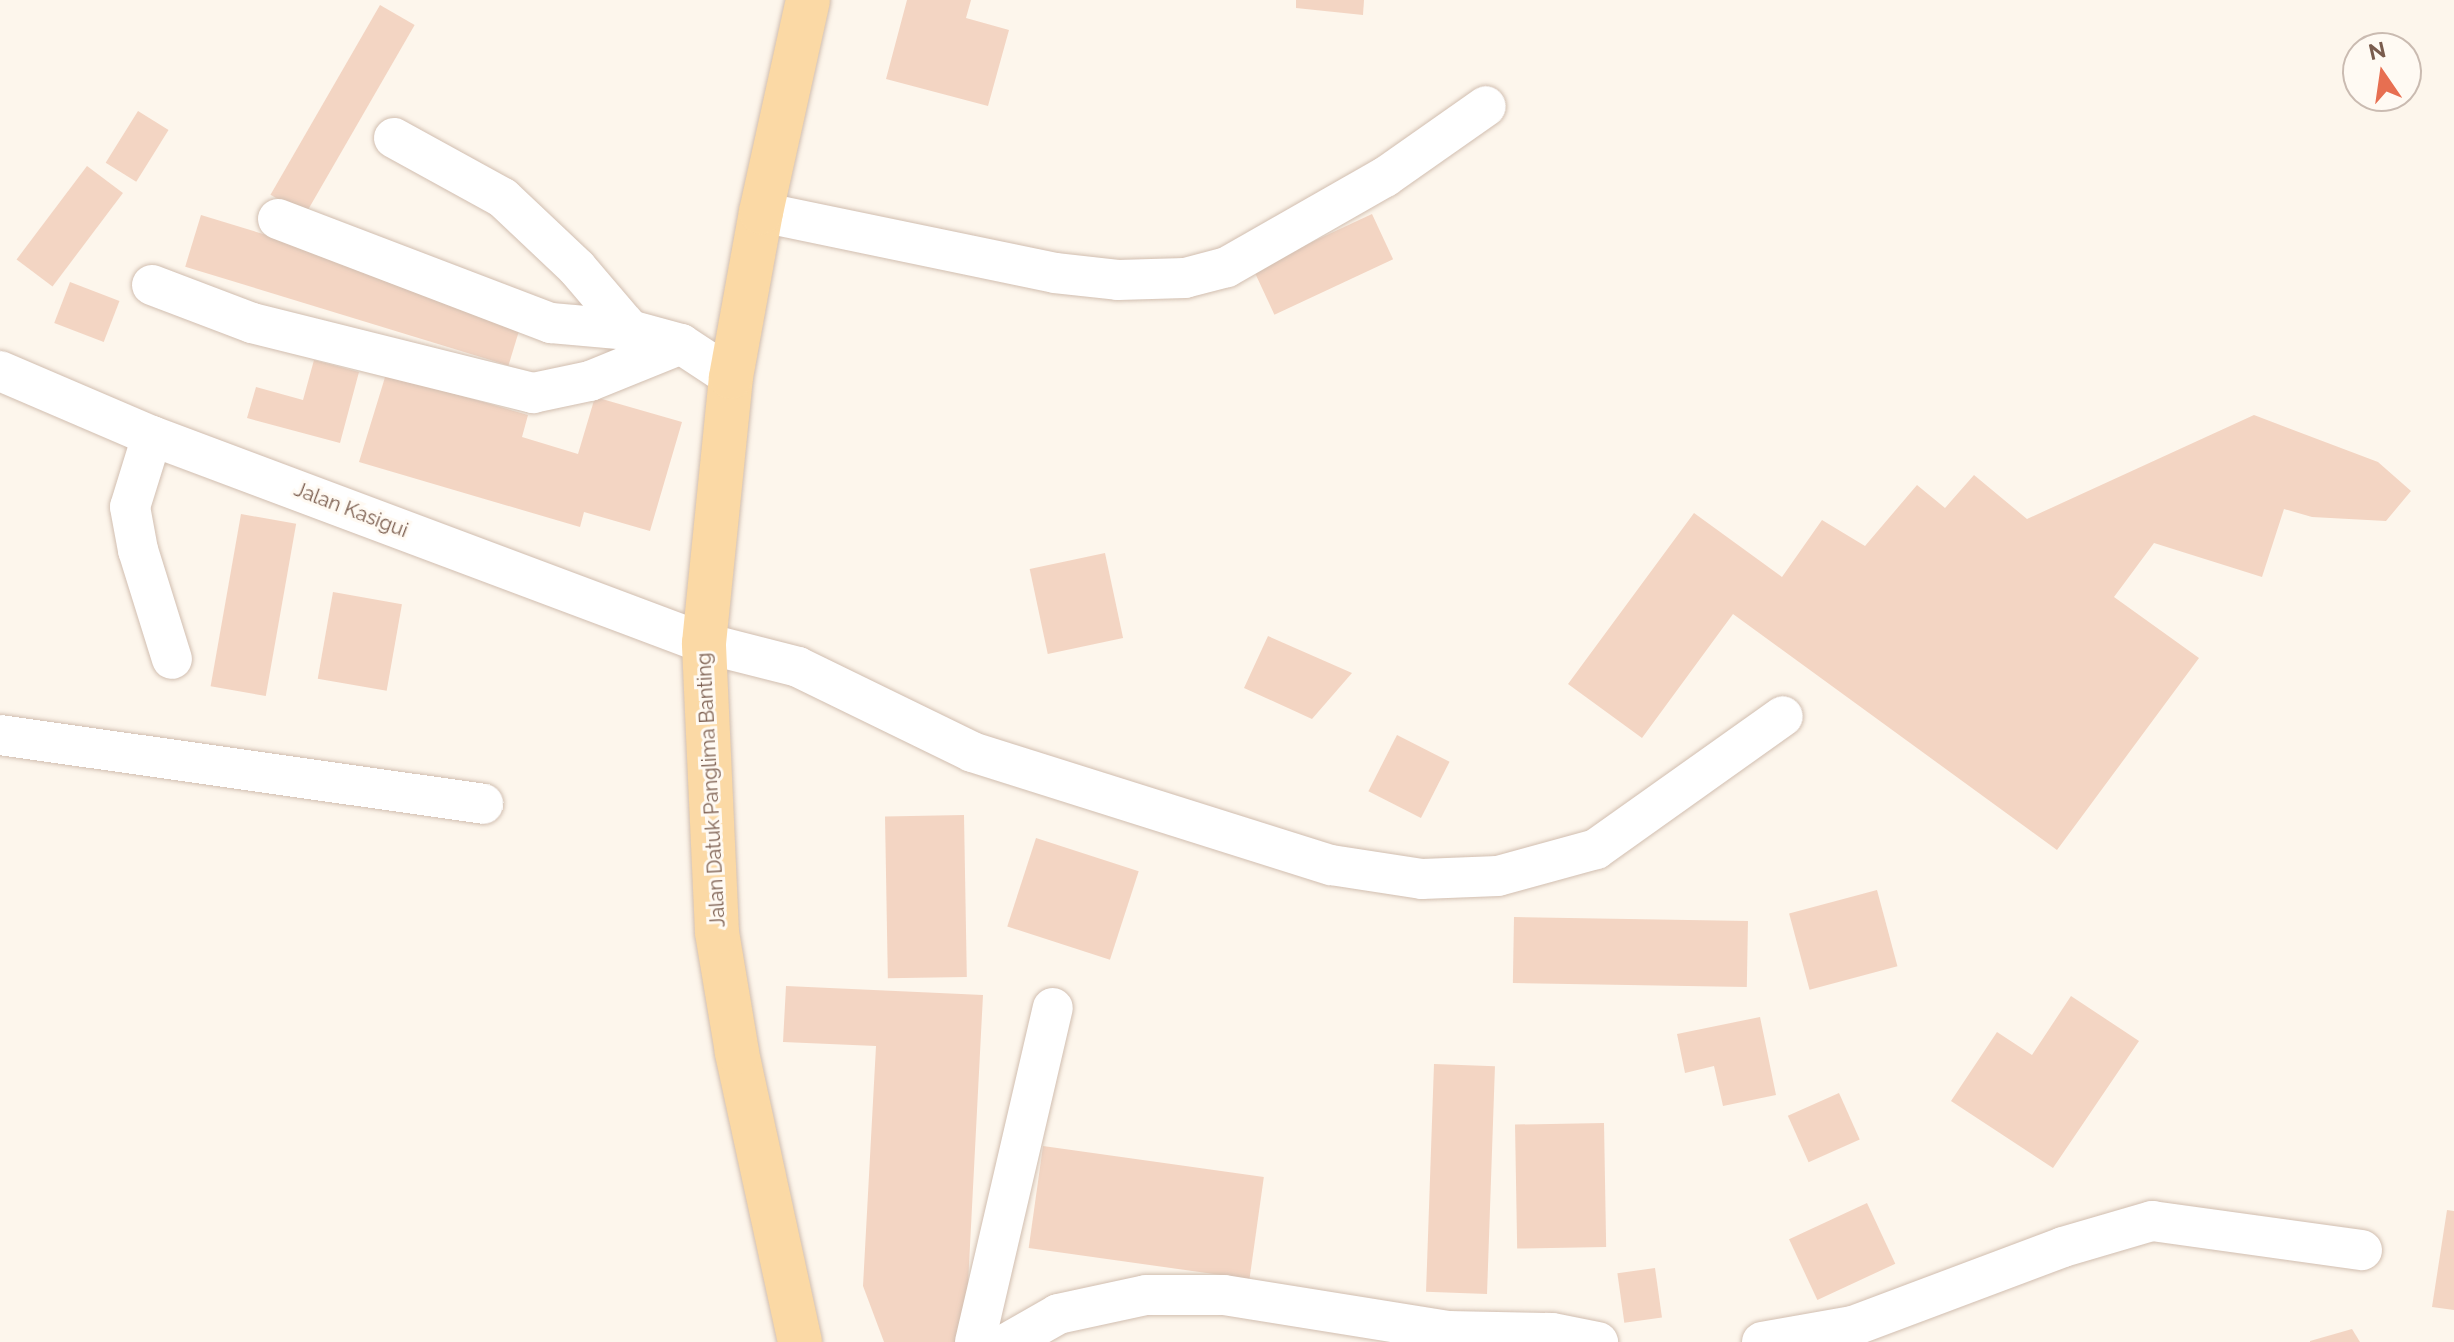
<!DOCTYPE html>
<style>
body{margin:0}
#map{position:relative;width:2454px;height:1342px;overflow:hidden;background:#fdf6ec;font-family:Raleway,sans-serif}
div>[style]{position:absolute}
.building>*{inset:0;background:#f3d5c3;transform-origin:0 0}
.roads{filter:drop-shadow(0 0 2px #d1beb0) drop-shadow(0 0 2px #d1beb0)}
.minor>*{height:40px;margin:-20px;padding:0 20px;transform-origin:20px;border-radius:20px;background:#fff}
.major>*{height:44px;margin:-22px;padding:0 22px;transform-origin:22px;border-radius:22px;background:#fbd9a5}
span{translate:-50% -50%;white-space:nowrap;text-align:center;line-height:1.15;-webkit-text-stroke:6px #fffaf3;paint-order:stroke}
.street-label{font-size:20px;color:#7a5c4d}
.north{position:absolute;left:2342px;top:32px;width:80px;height:80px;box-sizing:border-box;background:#fffaf3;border:2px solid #cabbb1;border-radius:50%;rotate:347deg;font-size:22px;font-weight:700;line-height:32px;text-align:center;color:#7a5c4d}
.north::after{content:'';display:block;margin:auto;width:28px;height:36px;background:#e76f51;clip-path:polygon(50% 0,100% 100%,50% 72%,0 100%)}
</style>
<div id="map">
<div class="building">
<div style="clip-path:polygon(907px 0,971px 0,966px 18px,1009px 30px,988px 106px,886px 79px)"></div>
<div style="clip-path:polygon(1296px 0,1364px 0,1363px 15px,1296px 8px)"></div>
<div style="left:380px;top:5px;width:40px;height:219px;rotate:30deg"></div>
<div style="left:138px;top:111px;width:36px;height:61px;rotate:32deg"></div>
<div style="left:87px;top:166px;width:45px;height:117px;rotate:37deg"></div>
<div style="left:1372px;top:214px;width:50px;height:131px;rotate:65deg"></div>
<div style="left:201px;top:215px;width:338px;height:54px;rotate:17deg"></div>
<div style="left:70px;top:282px;width:53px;height:44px;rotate:21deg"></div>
<div style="clip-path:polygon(314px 360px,359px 372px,340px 443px,247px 418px,256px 387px,303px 400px)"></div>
<div style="clip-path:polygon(386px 374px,528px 415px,522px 437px,578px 454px,595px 397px,682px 422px,650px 531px,584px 512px,580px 527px,359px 462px)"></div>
<div style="clip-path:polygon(2254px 415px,2378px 462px,2411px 491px,2386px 521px,2312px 517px,2284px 509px,2262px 577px,2154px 543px,2114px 597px,2199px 658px,2057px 850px,1733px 614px,1642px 738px,1568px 684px,1694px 513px,1782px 577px,1822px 520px,1865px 546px,1917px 485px,1945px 508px,1974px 475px,2027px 519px)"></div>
<div style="left:241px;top:514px;width:56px;height:175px;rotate:10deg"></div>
<div style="left:1105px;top:553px;width:87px;height:77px;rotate:78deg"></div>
<div style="left:333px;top:592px;width:70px;height:88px;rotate:10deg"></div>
<div style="clip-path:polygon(1268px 636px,1352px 673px,1312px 719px,1244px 688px)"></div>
<div style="left:1397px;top:735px;width:59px;height:63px;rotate:27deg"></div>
<div style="left:964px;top:815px;width:162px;height:79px;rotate:89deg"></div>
<div style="left:1036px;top:838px;width:108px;height:93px;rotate:18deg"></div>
<div style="left:1877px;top:890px;width:79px;height:91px;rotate:75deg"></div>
<div style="left:1514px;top:917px;width:234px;height:66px;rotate:1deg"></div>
<div style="clip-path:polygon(786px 986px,983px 995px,965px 1342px,884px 1342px,863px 1286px,876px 1046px,783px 1042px)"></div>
<div style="clip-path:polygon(2071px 996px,2139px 1041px,2053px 1168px,1951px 1101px,1997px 1032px,2032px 1055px)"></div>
<div style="clip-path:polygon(1760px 1017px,1776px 1095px,1723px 1106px,1714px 1066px,1685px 1073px,1677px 1034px)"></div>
<div style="left:1434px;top:1064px;width:61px;height:228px;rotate:2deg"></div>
<div style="left:1839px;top:1093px;width:51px;height:56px;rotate:66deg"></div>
<div style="left:1604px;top:1123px;width:124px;height:89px;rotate:89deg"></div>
<div style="left:1043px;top:1146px;width:223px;height:103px;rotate:8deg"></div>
<div style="left:1867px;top:1203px;width:67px;height:86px;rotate:65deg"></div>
<div style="clip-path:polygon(2447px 1210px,2454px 1211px,2454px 1310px,2432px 1307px)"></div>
<div style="left:1655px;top:1268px;width:50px;height:38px;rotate:82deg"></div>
<div style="clip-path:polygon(2352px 1329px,2360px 1342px,2310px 1342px,2310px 1341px)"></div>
</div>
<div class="roads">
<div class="minor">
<div style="left:394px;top:138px;width:124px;rotate:28.8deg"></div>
<div style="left:503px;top:198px;width:102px;rotate:43.4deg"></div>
<div style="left:577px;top:268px;width:82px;rotate:49.5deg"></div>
<div style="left:761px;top:212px;width:300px;rotate:11.7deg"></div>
<div style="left:1055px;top:273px;width:63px;rotate:6.3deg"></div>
<div style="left:1118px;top:280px;width:67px;rotate:-1.7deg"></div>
<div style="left:1185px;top:278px;width:43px;rotate:-14.7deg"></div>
<div style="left:1227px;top:267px;width:182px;rotate:-29.7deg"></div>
<div style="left:1385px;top:177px;width:123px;rotate:-35.1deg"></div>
<div style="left:278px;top:219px;width:292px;rotate:20.9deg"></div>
<div style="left:551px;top:323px;width:79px;rotate:5.1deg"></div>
<div style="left:630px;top:330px;width:53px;rotate:15.4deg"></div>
<div style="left:681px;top:344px;width:60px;rotate:33.4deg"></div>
<div style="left:152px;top:285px;width:107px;rotate:20.8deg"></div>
<div style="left:252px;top:323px;width:290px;rotate:14deg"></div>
<div style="left:533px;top:393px;width:58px;rotate:-11.9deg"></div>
<div style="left:590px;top:381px;width:98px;rotate:-22.1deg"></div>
<div style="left:0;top:371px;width:165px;rotate:23.2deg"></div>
<div style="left:152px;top:436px;width:590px;rotate:20.56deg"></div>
<div style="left:704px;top:643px;width:97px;rotate:14.3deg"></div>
<div style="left:798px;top:667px;width:194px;rotate:26deg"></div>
<div style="left:972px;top:752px;width:376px;rotate:17.5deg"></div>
<div style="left:1331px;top:865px;width:92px;rotate:8.7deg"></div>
<div style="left:1422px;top:879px;width:76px;rotate:-2.3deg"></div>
<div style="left:1498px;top:876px;width:102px;rotate:-15.4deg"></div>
<div style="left:1596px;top:849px;width:229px;rotate:-35.4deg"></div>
<div style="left:152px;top:436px;width:74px;rotate:107.2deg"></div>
<div style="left:130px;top:507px;width:44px;rotate:79.5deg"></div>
<div style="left:138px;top:550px;width:114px;rotate:72.7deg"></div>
<div style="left:0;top:735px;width:488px;rotate:8.1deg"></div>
<div style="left:975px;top:1342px;width:343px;rotate:-76.9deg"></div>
<div style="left:1009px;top:1342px;width:56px;rotate:-29.7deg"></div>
<div style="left:1058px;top:1314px;width:90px;rotate:-12.2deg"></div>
<div style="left:1146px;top:1295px;width:78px"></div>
<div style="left:1224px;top:1295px;width:227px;rotate:9.1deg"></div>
<div style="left:1448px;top:1331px;width:104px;rotate:1.1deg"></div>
<div style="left:1552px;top:1333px;width:47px;rotate:11.1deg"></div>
<div style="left:1762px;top:1342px;width:92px;rotate:-10deg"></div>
<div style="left:1853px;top:1326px;width:224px;rotate:-20.6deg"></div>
<div style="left:2063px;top:1247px;width:93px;rotate:-16.3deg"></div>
<div style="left:2152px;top:1221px;width:212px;rotate:7.9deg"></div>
</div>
<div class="major">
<div style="left:800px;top:1342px;width:297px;rotate:-102.3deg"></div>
<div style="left:737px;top:1052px;width:122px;rotate:-99.5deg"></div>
<div style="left:717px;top:932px;width:289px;rotate:-92.6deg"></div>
<div style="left:704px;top:643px;width:267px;rotate:-84.2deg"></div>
<div style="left:731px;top:377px;width:168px;rotate:-79.7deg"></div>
<div style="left:761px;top:212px;width:217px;rotate:-77.5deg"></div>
</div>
</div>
<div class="street-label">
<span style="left:351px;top:510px;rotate:21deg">Jalan Kasigui</span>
<span style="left:711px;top:790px;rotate:-93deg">Jalan Datuk Panglima Banting</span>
</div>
<div class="north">N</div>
</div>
